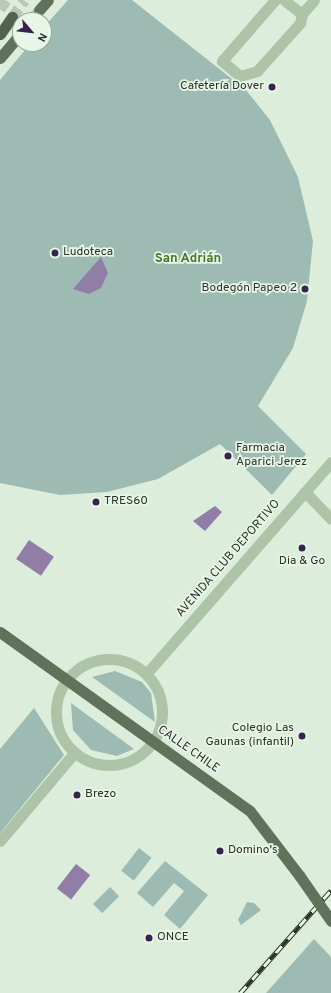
<!DOCTYPE html>
<meta charset="utf-8">
<style>
body{margin:0}
#map{position:relative;width:331px;height:993px;overflow:hidden;background:#dceedb;font-family:Overpass,sans-serif}
div>[style]{position:absolute}
.green>*{inset:0;background:#9dbbb3;transform-origin:0 0}
.water>*{inset:0;background:#907ea7;transform-origin:0 0}
.primary-tunnel>*{height:11px;margin-top:-5.5px;transform-origin:0;background:repeating-linear-gradient(90deg,#b9c8b7 0 11px,transparent 0 16.5px)}
.trunk-tunnel>*{height:11px;margin-top:-5.5px;transform-origin:0;background:repeating-linear-gradient(90deg,#b9c8b7 0 11px,transparent 0 16.5px)}
.minor>*{height:11px;margin:-5.5px;padding:0 5.5px;transform-origin:5.5px;border-radius:5.5px;background:#adc4a9}
.minor>.ring{margin:-5.5px;padding:0;box-sizing:content-box;background:none;border:11px solid #adc4a9;border-radius:50%}
.primary>*{height:11px;margin:-5.5px;padding:0 5.5px;transform-origin:5.5px;border-radius:5.5px;background:#61725b}
.trunk>*{height:11px;margin:-5.5px;padding:0 5.5px;transform-origin:5.5px;border-radius:5.5px;background:#53624e}
.rail>*{height:4.5px;margin-top:-2.25px;transform-origin:0;background:repeating-linear-gradient(90deg,#e8f6e7 0 9px,#2b3228 0 18px);box-sizing:border-box;border-block:1px solid #2b3228}
.primary-bridge>*{height:11px;margin:-5.5px;padding:0 5.5px;transform-origin:5.5px;border-radius:5.5px;background:#61725b}
.dots>*{width:11px;height:11px;translate:-50% -50%;box-sizing:border-box;border:2px solid #e8f6e7;border-radius:50%}
span{translate:-50% -50%;white-space:nowrap;text-align:center;line-height:1.15;-webkit-text-stroke:3.5px #e8f6e7;paint-order:stroke}
.poi-label{font-size:12px;color:#2b3228}
.right{translate:-100% -50%;text-align:right}
.left{translate:0 -50%;text-align:left}
.street-label{font-size:12px;color:#2b3228}
.neighbourhood-label{font-size:13px;color:#46772b;font-weight:700}
.north{position:absolute;left:12px;top:12px;width:40px;height:40px;box-sizing:border-box;background:#e8f6e7;border:1px solid #9ca89b;border-radius:50%;rotate:118deg;font-size:11px;font-weight:700;line-height:16px;text-align:center;color:#2b3228}
.north::after{content:'';display:block;margin:auto;width:14px;height:18px;background:#37234e;clip-path:polygon(50% 0,100% 100%,50% 72%,0 100%)}
</style>
<div id="map">
<div class="green">
<div style="clip-path:polygon(68px 0,132px 0,246px 90px,270px 120px,298px 177px,313px 241px,307px 301px,293px 348px,258px 406px,306px 454px,272px 495px,220px 444px,158px 479px,107px 492px,60px 495px,0 483px,0 80px,30px 44px,44px 44px,44px 27px)"></div>
<div style="clip-path:polygon(115px 671px,142px 682px,151px 693px,155px 722px,92px 677px)"></div>
<div style="clip-path:polygon(71px 703px,134px 749px,117px 756px,91px 750px,73px 730px)"></div>
<div style="clip-path:polygon(34px 708px,64px 755px,0 833px,0 749px)"></div>
<div style="left:139px;top:848px;width:16px;height:29px;rotate:38deg"></div>
<div style="clip-path:polygon(165px 861px,208px 895px,180px 929px,164px 915px,184px 891px,174px 883px,153px 907px,137px 893px)"></div>
<div style="left:110px;top:887px;width:13px;height:24px;rotate:45deg"></div>
<div style="clip-path:polygon(247px 902px,254px 903px,261px 910px,241px 925px,238px 920px)"></div>
<div style="clip-path:polygon(314px 939px,331px 957px,331px 993px,266px 993px)"></div>
</div>
<div class="water">
<div style="clip-path:polygon(101px 257px,108px 273px,101px 288px,89px 294px,73px 289px)"></div>
<div style="clip-path:polygon(215px 506px,222px 512px,205px 531px,193px 521px)"></div>
<div style="left:29px;top:540px;width:30px;height:23px;rotate:34deg"></div>
<div style="left:76px;top:864px;width:18px;height:31px;rotate:38deg"></div>
</div>
<div class="primary-tunnel">
<div style="left:31px;top:20px;width:13px;rotate:-51deg"></div>
</div>
<div class="trunk-tunnel">
<div style="left:0;top:9px;width:11px;rotate:-56deg"></div>
<div style="left:12px;top:17px;width:21px;rotate:-53deg"></div>
</div>
<div class="minor">
<div style="left:275px;top:0;width:81px;rotate:131deg"></div>
<div style="left:222px;top:61px;width:23px;rotate:40deg"></div>
<div style="left:240px;top:76px;width:18px;rotate:-16deg"></div>
<div style="left:257px;top:71px;width:64px;rotate:-48.1deg"></div>
<div style="left:300px;top:23px;width:9px;rotate:-77deg"></div>
<div style="left:302px;top:14px;width:18px;rotate:-49deg"></div>
<div style="left:284px;top:0;width:23px;rotate:38deg"></div>
<div style="left:305px;top:492px;width:37px;rotate:46deg"></div>
<div class="ring" style="left:56px;top:659px;width:95px;height:95px"></div>
<div style="left:147px;top:673px;width:280px;rotate:-48.9deg"></div>
<div style="left:0;top:841px;width:115px;rotate:-49.9deg"></div>
</div>
<div class="primary">
<div style="left:39px;top:10px;width:13px;rotate:-48deg"></div>
<div style="left:0;top:58px;width:31px;rotate:-50deg"></div>
<div style="left:0;top:632px;width:307px;rotate:35.6deg"></div>
<div style="left:250px;top:811px;width:81px;rotate:52.6deg"></div>
</div>
<div class="trunk">
<div style="left:0;top:34px;width:21px;rotate:-55deg"></div>
</div>
<div class="rail">
<div style="left:240px;top:993px;width:137px;rotate:-48.5deg"></div>
</div>
<div class="primary-bridge">
<div style="left:299px;top:875px;width:56px;rotate:55.2deg"></div>
</div>
<div class="dots">
<div style="left:272px;top:87px;background:#37234e"></div>
<div style="left:55px;top:253px;background:#37234e"></div>
<div style="left:305px;top:289px;background:#37234e"></div>
<div style="left:228px;top:456px;background:#37234e"></div>
<div style="left:96px;top:502px;background:#37234e"></div>
<div style="left:302px;top:548px;background:#37234e"></div>
<div style="left:302px;top:736px;background:#37234e"></div>
<div style="left:77px;top:795px;background:#37234e"></div>
<div style="left:220px;top:851px;background:#37234e"></div>
<div style="left:149px;top:938px;background:#37234e"></div>
</div>
<div class="poi-label">
<span class="right" style="left:264px;top:87px">Cafetería Dover</span>
<span class="left" style="left:63px;top:253px">Ludoteca</span>
<span class="right" style="left:297px;top:289px">Bodegón Papeo 2</span>
<span class="left" style="left:236px;top:456px">Farmacia<br>Aparici Jerez</span>
<span class="left" style="left:104px;top:502px">TRES60</span>
<span style="left:302px;top:562px">Dia &amp; Go</span>
<span class="right" style="left:294px;top:736px">Colegio Las<br>Gaunas (infantil)</span>
<span class="left" style="left:85px;top:795px">Brezo</span>
<span class="left" style="left:228px;top:851px">Domino's</span>
<span class="left" style="left:157px;top:938px">ONCE</span>
</div>
<div class="street-label">
<span style="left:229px;top:559px;rotate:-49deg">AVENIDA CLUB DEPORTIVO</span>
<span style="left:188px;top:750px;rotate:35deg">CALLE CHILE</span>
</div>
<div class="neighbourhood-label">
<span style="left:188px;top:259px">San Adrián</span>
</div>
<div class="north">N</div>
</div>
